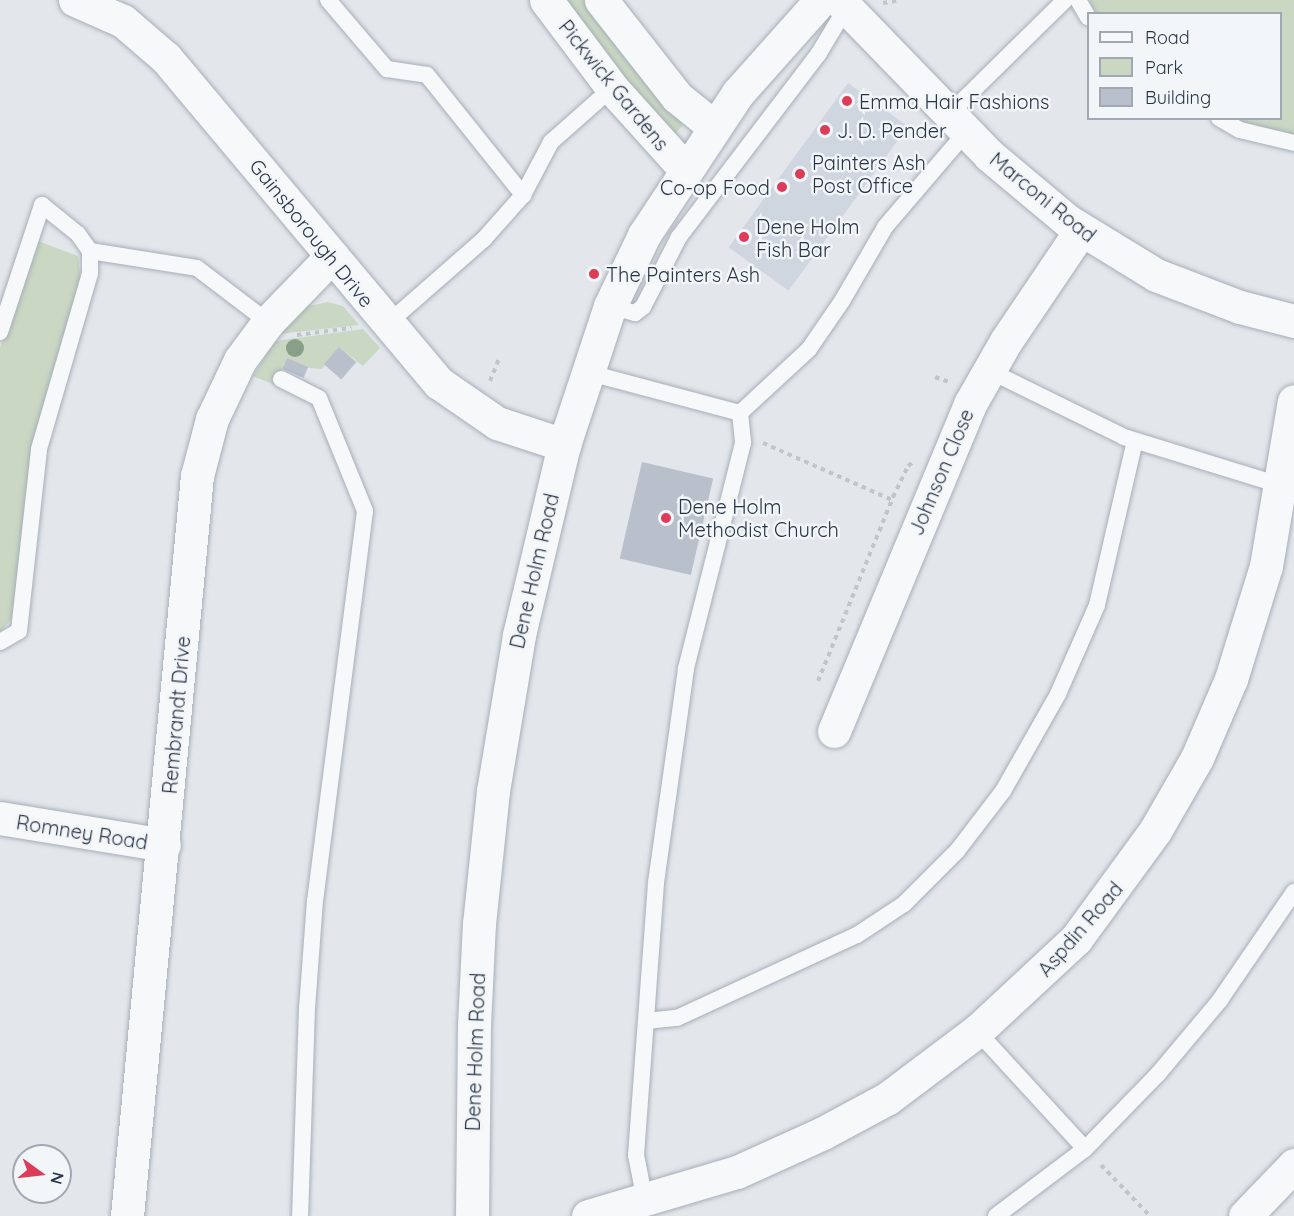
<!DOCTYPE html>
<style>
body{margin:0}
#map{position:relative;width:1294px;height:1216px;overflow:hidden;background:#e3e7ec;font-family:Quicksand,sans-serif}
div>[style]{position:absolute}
.built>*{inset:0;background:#d0d6df;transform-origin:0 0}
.green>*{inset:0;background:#c9d7c3}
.building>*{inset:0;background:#b9c0cb;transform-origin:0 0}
.path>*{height:4px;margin-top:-2px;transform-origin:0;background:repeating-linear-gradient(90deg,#c0c5cb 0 4.5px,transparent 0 9px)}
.roads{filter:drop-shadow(0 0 2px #a7aeb7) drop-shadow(0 0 2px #a7aeb7)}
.service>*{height:16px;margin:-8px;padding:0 8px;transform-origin:8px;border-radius:8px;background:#f6f8fa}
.minor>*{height:33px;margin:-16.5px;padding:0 16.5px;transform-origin:16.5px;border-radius:16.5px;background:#f6f8fa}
.trees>*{width:18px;height:18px;margin:-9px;border-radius:50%;background:#899f87}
.dots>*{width:16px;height:16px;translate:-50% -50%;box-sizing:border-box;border:3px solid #f3f6f9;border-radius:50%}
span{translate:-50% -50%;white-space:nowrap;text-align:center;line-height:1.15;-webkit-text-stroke:5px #f3f6f9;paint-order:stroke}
.street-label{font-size:20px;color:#283447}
.poi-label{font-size:20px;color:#283447}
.left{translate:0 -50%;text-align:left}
.right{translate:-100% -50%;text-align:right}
.legend{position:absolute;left:1087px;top:12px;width:195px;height:108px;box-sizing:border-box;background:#f3f6f9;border:2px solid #a2a8b2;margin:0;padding:8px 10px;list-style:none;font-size:18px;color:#283447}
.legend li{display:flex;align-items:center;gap:12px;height:30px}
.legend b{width:30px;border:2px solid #a2a8b2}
.north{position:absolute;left:12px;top:1144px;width:60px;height:60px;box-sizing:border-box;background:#f3f6f9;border:2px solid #a2a8b2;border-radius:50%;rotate:105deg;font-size:16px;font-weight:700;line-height:24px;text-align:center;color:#283447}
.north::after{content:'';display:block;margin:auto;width:21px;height:27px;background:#de3b59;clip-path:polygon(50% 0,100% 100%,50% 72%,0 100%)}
</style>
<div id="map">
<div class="built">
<div style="left:848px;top:83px;width:74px;height:203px;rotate:36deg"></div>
</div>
<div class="green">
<div style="clip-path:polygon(553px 0,585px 0,683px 125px,666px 145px)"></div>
<div style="clip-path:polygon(1089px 0,1294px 0,1294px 136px,1231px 119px,1280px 118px,1280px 14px,1095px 13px)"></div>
<div style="clip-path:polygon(38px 241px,78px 256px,81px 284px,13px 617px,0 632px,0 347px)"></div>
<div style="clip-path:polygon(328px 302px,343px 306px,359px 325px,279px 334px,304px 307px)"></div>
<div style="clip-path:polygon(363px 329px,380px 348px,363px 366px,339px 347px,322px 369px,309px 368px,287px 358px,275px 385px,253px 376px,275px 341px)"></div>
</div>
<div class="building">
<div style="left:339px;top:347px;width:23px;height:23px;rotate:41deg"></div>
<div style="left:287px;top:358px;width:23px;height:12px;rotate:23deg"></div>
<div style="left:642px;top:462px;width:73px;height:99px;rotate:13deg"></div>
</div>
<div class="path">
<div style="left:883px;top:3px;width:17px;rotate:-10deg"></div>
<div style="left:297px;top:335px;width:55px;rotate:-7.3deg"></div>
<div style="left:935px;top:377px;width:15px;rotate:20deg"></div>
<div style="left:490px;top:381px;width:24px;rotate:-68deg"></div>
<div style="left:763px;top:443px;width:141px;rotate:23.8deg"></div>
<div style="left:818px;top:681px;width:199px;rotate:-67.8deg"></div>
<div style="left:893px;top:497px;width:34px;rotate:-64deg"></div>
<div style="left:908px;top:466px;width:6px;rotate:-39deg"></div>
<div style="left:1101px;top:1165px;width:71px;rotate:46.1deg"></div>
</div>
<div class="roads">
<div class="service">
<div style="left:328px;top:0;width:91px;rotate:49.5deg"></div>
<div style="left:387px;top:69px;width:40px;rotate:8.5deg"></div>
<div style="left:427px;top:75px;width:154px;rotate:51.3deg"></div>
<div style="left:1078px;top:0;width:20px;rotate:60deg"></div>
<div style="left:949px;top:114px;width:163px;rotate:-44.5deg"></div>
<div style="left:1219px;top:118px;width:24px;rotate:30deg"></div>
<div style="left:1240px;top:130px;width:56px;rotate:13.5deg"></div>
<div style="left:610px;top:306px;width:26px;rotate:16deg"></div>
<div style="left:635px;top:313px;width:10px;rotate:-37deg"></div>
<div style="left:643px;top:307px;width:79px;rotate:-62.8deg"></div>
<div style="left:679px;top:237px;width:231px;rotate:-52.7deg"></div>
<div style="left:819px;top:53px;width:52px;rotate:-59deg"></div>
<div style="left:387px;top:324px;width:129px;rotate:-41.2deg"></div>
<div style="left:484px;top:239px;width:59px;rotate:-48.4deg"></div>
<div style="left:523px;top:195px;width:60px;rotate:-62.2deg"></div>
<div style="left:551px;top:142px;width:81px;rotate:-41.5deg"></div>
<div style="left:0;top:332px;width:134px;rotate:-71.7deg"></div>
<div style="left:42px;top:205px;width:46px;rotate:38.9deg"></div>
<div style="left:78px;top:234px;width:21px;rotate:55deg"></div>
<div style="left:988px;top:370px;width:152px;rotate:26.2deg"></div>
<div style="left:1124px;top:437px;width:163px;rotate:17.1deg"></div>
<div style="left:586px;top:372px;width:159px;rotate:14.9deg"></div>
<div style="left:740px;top:413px;width:30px;rotate:84deg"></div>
<div style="left:743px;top:443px;width:233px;rotate:104.2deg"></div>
<div style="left:686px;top:669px;width:216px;rotate:98deg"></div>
<div style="left:656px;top:883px;width:273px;rotate:94.2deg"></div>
<div style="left:636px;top:1155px;width:47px;rotate:78.9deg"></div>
<div style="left:281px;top:379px;width:42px;rotate:26.6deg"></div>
<div style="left:319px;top:398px;width:122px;rotate:67.8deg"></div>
<div style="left:365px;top:511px;width:392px;rotate:97.3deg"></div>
<div style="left:315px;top:900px;width:108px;rotate:94.2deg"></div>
<div style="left:307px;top:1008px;width:208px;rotate:91.9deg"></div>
<div style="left:740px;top:413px;width:94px;rotate:-42.8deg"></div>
<div style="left:809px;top:349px;width:58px;rotate:-55.5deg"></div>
<div style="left:842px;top:301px;width:86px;rotate:-59.8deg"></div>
<div style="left:885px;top:227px;width:125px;rotate:-49.5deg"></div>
<div style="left:0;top:642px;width:22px;rotate:-30deg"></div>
<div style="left:19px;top:631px;width:183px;rotate:-83.7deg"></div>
<div style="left:39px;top:449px;width:183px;rotate:-73.8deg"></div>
<div style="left:90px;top:273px;width:22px;rotate:-90deg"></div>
<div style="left:90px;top:251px;width:108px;rotate:9deg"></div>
<div style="left:197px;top:268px;width:89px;rotate:37.3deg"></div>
<div style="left:646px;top:1021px;width:31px;rotate:-6deg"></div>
<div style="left:677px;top:1018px;width:198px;rotate:-24.8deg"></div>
<div style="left:857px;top:935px;width:56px;rotate:-33.4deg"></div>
<div style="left:904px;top:904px;width:75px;rotate:-45deg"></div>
<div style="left:957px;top:851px;width:76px;rotate:-52.5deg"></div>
<div style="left:1003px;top:791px;width:112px;rotate:-60.4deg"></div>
<div style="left:1058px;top:694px;width:97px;rotate:-66.3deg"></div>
<div style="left:1097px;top:605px;width:168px;rotate:-77deg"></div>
<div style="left:977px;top:1031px;width:160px;rotate:47.5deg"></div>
<div style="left:996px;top:1216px;width:111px;rotate:-37deg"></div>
<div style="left:1085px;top:1149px;width:105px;rotate:-45.8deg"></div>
<div style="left:1158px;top:1074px;width:97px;rotate:-50deg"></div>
<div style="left:1220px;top:1000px;width:131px;rotate:-55.6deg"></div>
</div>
<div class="minor">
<div style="left:75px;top:0;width:52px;rotate:23.6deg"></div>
<div style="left:123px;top:21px;width:57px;rotate:40.7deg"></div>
<div style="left:166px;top:58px;width:424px;rotate:50deg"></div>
<div style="left:439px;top:383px;width:70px;rotate:34.6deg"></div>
<div style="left:497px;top:423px;width:71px;rotate:18.2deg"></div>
<div style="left:546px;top:0;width:110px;rotate:53.1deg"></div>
<div style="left:612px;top:88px;width:109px;rotate:48deg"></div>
<div style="left:601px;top:0;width:123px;rotate:51.9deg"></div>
<div style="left:677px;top:97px;width:46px;rotate:38.9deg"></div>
<div style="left:839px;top:0;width:216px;rotate:45.9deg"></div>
<div style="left:989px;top:155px;width:103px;rotate:39.9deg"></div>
<div style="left:1068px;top:221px;width:103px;rotate:31.5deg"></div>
<div style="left:1156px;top:275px;width:90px;rotate:20.9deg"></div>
<div style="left:1240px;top:307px;width:56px;rotate:14.5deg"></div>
<div style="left:834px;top:731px;width:354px;rotate:-67.4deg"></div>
<div style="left:970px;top:404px;width:73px;rotate:-60.3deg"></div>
<div style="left:1006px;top:341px;width:134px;rotate:-56deg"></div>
<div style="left:0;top:818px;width:166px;rotate:9.3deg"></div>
<div style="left:127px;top:1216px;width:743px;rotate:-84.6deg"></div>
<div style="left:197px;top:476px;width:59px;rotate:-75.3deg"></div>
<div style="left:212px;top:419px;width:65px;rotate:-64.6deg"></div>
<div style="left:240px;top:360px;width:47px;rotate:-53.6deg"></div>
<div style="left:268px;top:322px;width:92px;rotate:-45.9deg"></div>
<div style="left:472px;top:1216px;width:191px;rotate:-89.4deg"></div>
<div style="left:474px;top:1025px;width:101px;rotate:-87.2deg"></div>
<div style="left:479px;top:924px;width:134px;rotate:-84deg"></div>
<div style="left:493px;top:791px;width:158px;rotate:-80.5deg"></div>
<div style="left:519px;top:635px;width:195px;rotate:-76.7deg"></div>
<div style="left:564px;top:445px;width:146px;rotate:-71.7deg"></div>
<div style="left:610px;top:306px;width:79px;rotate:-64.4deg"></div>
<div style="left:644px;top:235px;width:170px;rotate:-56.5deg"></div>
<div style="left:738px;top:93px;width:125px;rotate:-48.3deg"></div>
<div style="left:588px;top:1216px;width:155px;rotate:-16.5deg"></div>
<div style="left:737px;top:1172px;width:94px;rotate:-24.4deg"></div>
<div style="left:823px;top:1133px;width:74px;rotate:-28.3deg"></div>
<div style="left:888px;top:1098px;width:111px;rotate:-37deg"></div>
<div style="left:977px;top:1031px;width:135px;rotate:-42.9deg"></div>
<div style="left:1076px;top:939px;width:134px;rotate:-53.8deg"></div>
<div style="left:1155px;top:831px;width:84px;rotate:-60.1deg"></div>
<div style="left:1197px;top:758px;width:86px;rotate:-66.7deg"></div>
<div style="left:1231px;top:679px;width:118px;rotate:-72.8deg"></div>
<div style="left:1266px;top:566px;width:167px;rotate:-80.4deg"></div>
<div style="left:1245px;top:1216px;width:71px;rotate:-46.1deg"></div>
</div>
</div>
<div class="trees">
<div style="left:295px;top:348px"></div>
</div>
<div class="dots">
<div style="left:847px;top:101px;background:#de3b59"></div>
<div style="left:825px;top:130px;background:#de3b59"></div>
<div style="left:800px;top:174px;background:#de3b59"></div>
<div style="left:782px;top:187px;background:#de3b59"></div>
<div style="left:744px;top:237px;background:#de3b59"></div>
<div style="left:594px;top:274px;background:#de3b59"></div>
<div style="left:666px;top:518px;background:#de3b59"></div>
</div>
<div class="street-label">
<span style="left:614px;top:85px;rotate:51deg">Pickwick Gardens</span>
<span style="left:1043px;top:197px;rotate:39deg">Marconi Road</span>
<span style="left:312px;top:233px;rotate:51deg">Gainsborough Drive</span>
<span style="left:941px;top:472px;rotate:-67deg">Johnson Close</span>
<span style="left:534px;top:571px;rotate:-77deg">Dene Holm Road</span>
<span style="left:176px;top:715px;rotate:-85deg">Rembrandt Drive</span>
<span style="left:82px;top:832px;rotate:9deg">Romney Road</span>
<span style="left:1080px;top:929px;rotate:-49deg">Aspdin Road</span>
<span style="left:475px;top:1052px;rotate:-88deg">Dene Holm Road</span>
</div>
<div class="poi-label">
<span class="left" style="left:859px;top:101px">Emma Hair Fashions</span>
<span class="left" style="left:837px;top:130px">J. D. Pender</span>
<span class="left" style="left:812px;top:174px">Painters Ash<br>Post Office</span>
<span class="right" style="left:770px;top:187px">Co-op Food</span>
<span class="left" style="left:756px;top:238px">Dene Holm<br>Fish Bar</span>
<span class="left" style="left:606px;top:274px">The Painters Ash</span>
<span class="left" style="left:678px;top:518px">Dene Holm<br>Methodist Church</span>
</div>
<ul class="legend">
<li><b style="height:8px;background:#f6f8fa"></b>Road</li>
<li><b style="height:16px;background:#c9d7c3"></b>Park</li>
<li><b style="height:16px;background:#b9c0cb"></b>Building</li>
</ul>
<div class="north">N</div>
</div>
